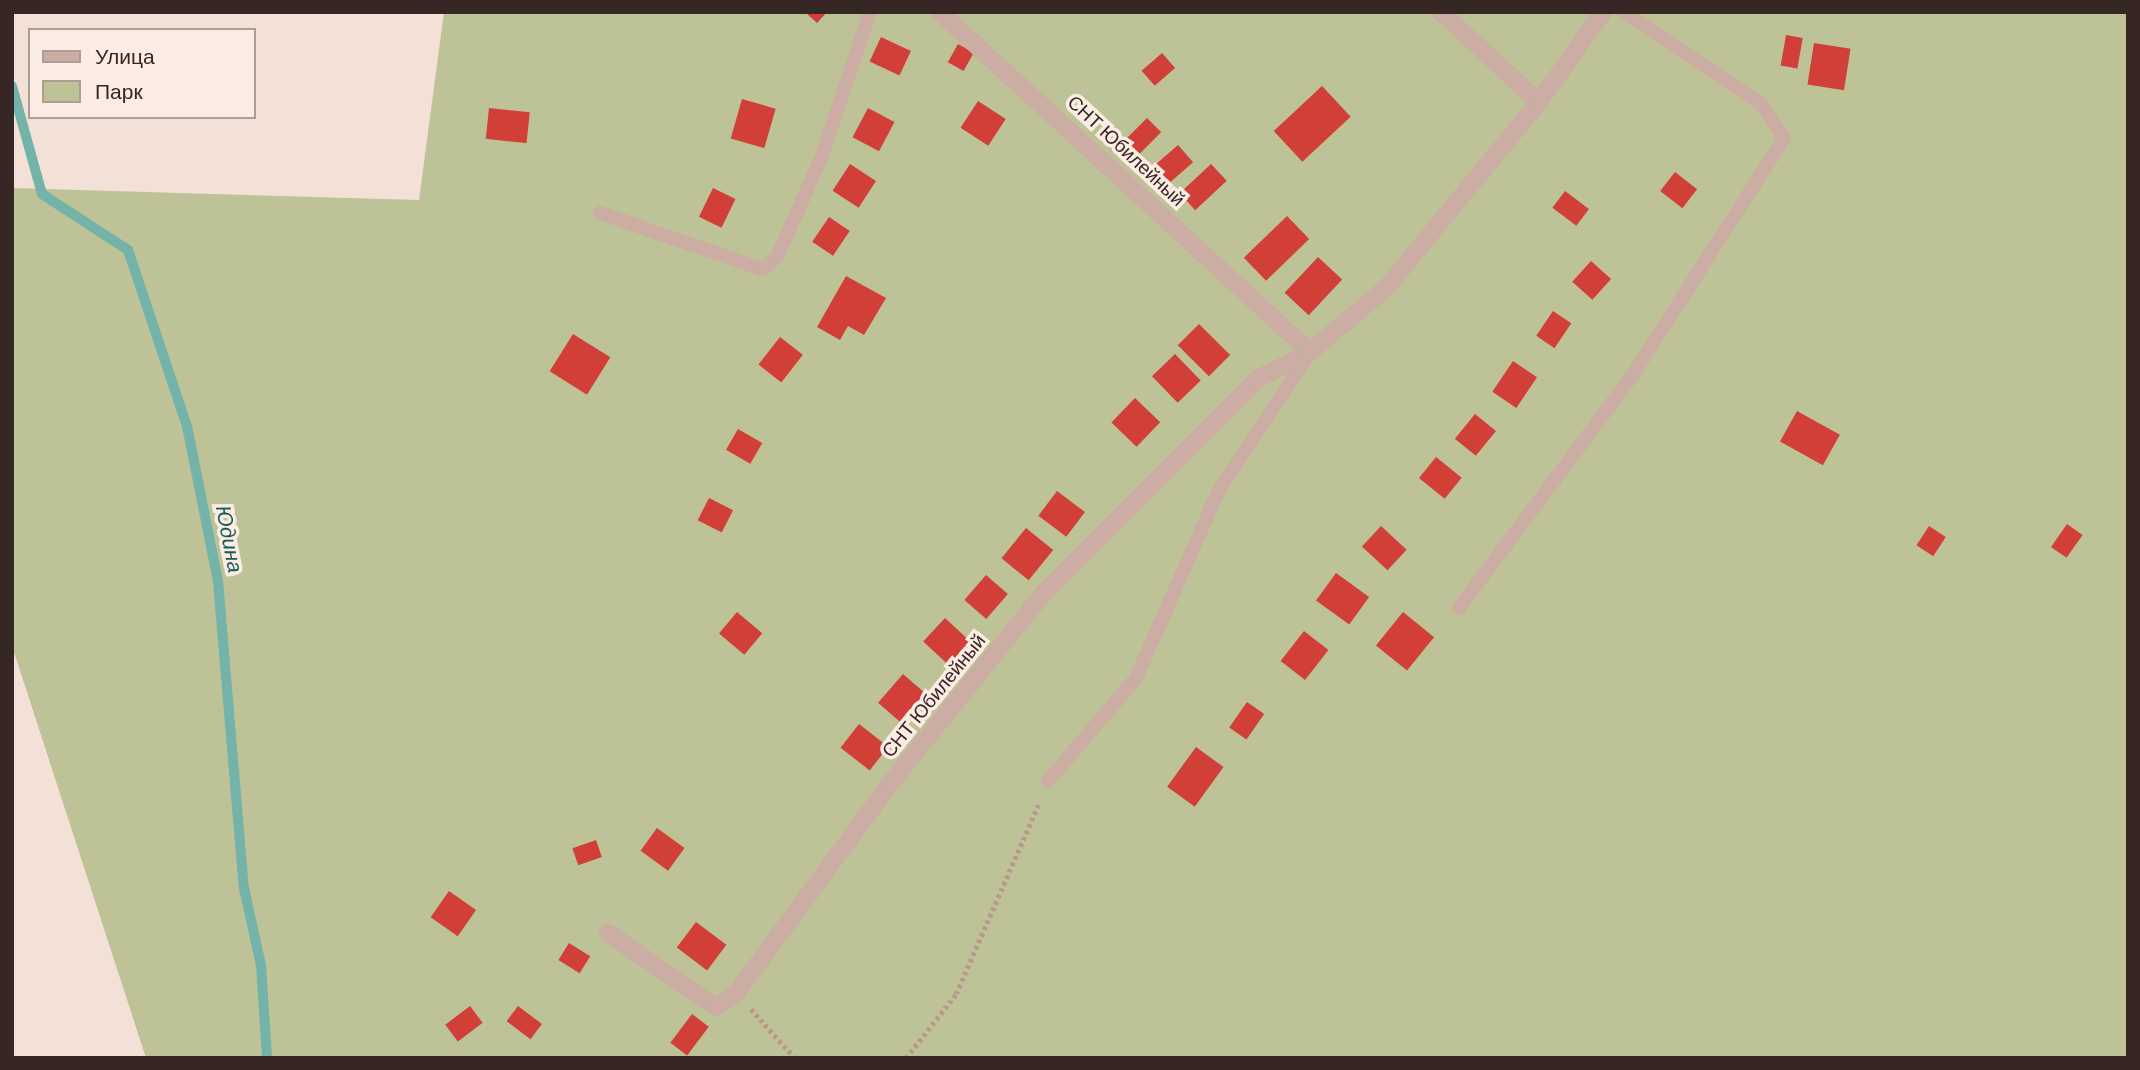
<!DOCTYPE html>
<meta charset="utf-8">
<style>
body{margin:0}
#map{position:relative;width:2140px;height:1070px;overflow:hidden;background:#f3e1d7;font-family:"DM Sans",sans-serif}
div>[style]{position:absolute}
.green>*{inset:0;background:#bdc396}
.stream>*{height:10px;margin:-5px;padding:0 5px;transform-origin:5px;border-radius:5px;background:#74b3a9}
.building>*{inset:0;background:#d13f38;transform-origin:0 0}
.path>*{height:4.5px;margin-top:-2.25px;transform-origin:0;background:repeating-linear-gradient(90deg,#b8978d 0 3.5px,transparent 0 7px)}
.lane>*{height:14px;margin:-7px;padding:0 7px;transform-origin:7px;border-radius:7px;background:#ccada3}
.street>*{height:18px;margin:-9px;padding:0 9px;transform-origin:9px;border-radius:9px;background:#ccada3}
span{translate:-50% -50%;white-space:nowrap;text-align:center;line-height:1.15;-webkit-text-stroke:7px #fbece4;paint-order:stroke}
.street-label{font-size:19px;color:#362725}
.water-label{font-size:21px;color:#185b52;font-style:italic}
.frame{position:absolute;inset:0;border:14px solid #362725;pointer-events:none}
.legend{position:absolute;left:28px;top:28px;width:228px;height:91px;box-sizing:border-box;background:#fbece4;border:2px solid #ac9d98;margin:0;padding:9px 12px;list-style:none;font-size:21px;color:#362725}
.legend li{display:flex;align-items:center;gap:14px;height:35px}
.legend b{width:35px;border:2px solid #ac9d98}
</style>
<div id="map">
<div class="green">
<div style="clip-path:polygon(444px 12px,2128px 12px,2128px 1058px,146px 1058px,12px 646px,12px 188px,419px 200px)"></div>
</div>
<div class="stream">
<div style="left:12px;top:86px;width:112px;rotate:74.5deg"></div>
<div style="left:42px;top:194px;width:103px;rotate:33.1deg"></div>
<div style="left:128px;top:250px;width:186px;rotate:71.5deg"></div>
<div style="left:187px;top:426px;width:158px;rotate:78.7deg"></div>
<div style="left:218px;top:581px;width:308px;rotate:85.2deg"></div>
<div style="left:244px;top:888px;width:79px;rotate:77.6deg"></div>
<div style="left:261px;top:965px;width:93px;rotate:86.3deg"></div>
</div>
<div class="building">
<div style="clip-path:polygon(805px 12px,827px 12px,817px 23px)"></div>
<div style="left:1786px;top:35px;width:17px;height:31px;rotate:10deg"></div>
<div style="left:881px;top:37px;width:33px;height:27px;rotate:25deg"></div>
<div style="left:1814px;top:43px;width:37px;height:42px;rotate:9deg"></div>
<div style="left:958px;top:44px;width:18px;height:21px;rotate:29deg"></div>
<div style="left:1162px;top:53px;width:20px;height:27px;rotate:49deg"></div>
<div style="left:1322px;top:86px;width:42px;height:66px;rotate:47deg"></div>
<div style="left:742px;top:99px;width:35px;height:41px;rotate:16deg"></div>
<div style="left:978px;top:101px;width:33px;height:32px;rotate:33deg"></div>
<div style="left:489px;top:108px;width:41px;height:31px;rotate:6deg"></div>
<div style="left:868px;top:108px;width:30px;height:33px;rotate:28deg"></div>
<div style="left:1147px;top:118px;width:20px;height:35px;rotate:45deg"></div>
<div style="left:1178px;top:145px;width:23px;height:38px;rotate:49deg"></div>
<div style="left:850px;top:164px;width:31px;height:32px;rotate:33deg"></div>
<div style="left:1211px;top:164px;width:23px;height:43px;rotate:47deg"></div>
<div style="left:1675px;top:172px;width:28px;height:24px;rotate:38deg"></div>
<div style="left:713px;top:188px;width:25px;height:32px;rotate:26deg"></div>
<div style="left:1565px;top:191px;width:30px;height:21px;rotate:37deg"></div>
<div style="left:1287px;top:216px;width:32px;height:60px;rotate:46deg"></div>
<div style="left:829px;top:217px;width:25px;height:30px;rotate:34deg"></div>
<div style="left:1318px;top:257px;width:33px;height:49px;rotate:43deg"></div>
<div style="left:1591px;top:261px;width:27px;height:28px;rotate:42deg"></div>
<div style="clip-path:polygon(846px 276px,886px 298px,864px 335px,848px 326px,840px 340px,817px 327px)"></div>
<div style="left:1553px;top:311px;width:22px;height:30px;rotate:34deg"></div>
<div style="left:1199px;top:324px;width:44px;height:30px;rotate:45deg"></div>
<div style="left:573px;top:334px;width:44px;height:44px;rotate:32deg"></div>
<div style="left:780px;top:337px;width:29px;height:35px;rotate:38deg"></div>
<div style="left:1175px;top:354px;width:37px;height:32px;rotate:46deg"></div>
<div style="left:1513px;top:361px;width:29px;height:37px;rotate:34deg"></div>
<div style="left:1135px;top:398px;width:35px;height:34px;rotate:44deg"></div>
<div style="left:1797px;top:411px;width:49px;height:35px;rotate:29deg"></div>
<div style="left:1475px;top:414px;width:27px;height:32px;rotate:39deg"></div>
<div style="left:738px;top:429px;width:28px;height:24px;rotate:30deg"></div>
<div style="left:1436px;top:457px;width:33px;height:27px;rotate:39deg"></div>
<div style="left:1057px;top:491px;width:35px;height:31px;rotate:37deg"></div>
<div style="left:709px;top:498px;width:27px;height:25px;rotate:27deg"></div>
<div style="left:2067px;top:524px;width:19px;height:28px;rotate:35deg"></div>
<div style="left:1381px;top:526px;width:35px;height:28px;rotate:43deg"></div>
<div style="left:1929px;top:526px;width:20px;height:23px;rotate:33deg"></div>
<div style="left:1026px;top:528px;width:35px;height:39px;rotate:39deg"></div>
<div style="left:1336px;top:573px;width:41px;height:34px;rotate:36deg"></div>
<div style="left:986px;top:575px;width:29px;height:33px;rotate:41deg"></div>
<div style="left:737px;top:612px;width:33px;height:28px;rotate:40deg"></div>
<div style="left:1403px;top:612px;width:40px;height:43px;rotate:39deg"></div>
<div style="left:945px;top:618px;width:35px;height:32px;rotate:43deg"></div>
<div style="left:1304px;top:631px;width:31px;height:38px;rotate:38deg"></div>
<div style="left:903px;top:674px;width:29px;height:38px;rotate:41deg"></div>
<div style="left:1247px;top:702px;width:21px;height:31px;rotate:35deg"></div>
<div style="left:859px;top:724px;width:37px;height:30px;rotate:38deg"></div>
<div style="left:1196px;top:747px;width:34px;height:49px;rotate:36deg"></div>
<div style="left:657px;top:828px;width:34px;height:28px;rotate:36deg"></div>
<div style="left:596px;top:840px;width:18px;height:25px;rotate:71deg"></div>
<div style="left:449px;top:891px;width:33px;height:32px;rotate:35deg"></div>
<div style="left:696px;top:922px;width:38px;height:32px;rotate:37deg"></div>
<div style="left:569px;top:943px;width:25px;height:20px;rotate:32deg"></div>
<div style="left:470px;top:1006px;width:21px;height:31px;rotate:53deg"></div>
<div style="left:518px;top:1006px;width:30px;height:19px;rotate:37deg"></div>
<div style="left:692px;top:1014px;width:21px;height:36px;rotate:37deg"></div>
</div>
<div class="path">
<div style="left:751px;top:1009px;width:66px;rotate:48.1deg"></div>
<div style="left:906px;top:1058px;width:81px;rotate:-52deg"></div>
<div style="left:956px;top:994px;width:208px;rotate:-66.5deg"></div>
</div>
<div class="lane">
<div style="left:600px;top:213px;width:171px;rotate:19.1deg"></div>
<div style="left:762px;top:269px;width:19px;rotate:-39deg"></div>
<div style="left:777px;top:257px;width:108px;rotate:-66deg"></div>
<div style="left:821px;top:158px;width:154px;rotate:-71.4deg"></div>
<div style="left:1459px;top:608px;width:289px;rotate:-53.3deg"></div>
<div style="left:1632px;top:376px;width:282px;rotate:-57.4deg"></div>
<div style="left:1784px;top:138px;width:41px;rotate:-124.1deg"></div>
<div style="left:1761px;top:104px;width:165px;rotate:-146.1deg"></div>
<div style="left:1048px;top:781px;width:135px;rotate:-49.5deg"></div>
<div style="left:1136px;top:678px;width:203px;rotate:-66.2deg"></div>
<div style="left:1218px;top:492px;width:168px;rotate:-56.7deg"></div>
</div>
<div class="street">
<div style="left:940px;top:12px;width:502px;rotate:42.58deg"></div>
<div style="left:1441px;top:12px;width:133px;rotate:42.6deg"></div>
<div style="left:608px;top:933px;width:131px;rotate:34.4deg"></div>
<div style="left:716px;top:1007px;width:26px;rotate:-36deg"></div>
<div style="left:737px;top:992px;width:258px;rotate:-53.7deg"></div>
<div style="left:890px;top:784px;width:243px;rotate:-51.2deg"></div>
<div style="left:1042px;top:595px;width:307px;rotate:-45deg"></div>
<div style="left:1259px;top:378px;width:57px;rotate:-27deg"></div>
<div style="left:1310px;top:352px;width:101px;rotate:-40.2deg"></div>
<div style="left:1387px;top:287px;width:239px;rotate:-50.6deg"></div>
<div style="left:1539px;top:102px;width:110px;rotate:-54.6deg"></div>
</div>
<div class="street-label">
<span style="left:1126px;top:151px;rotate:43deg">СНТ Юбилейный</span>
<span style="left:934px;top:696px;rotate:-51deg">СНТ Юбилейный</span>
</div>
<div class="water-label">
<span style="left:229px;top:539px;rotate:79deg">Юдина</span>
</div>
<div class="frame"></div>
<ul class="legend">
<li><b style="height:9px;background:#ccada3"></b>Улица</li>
<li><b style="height:19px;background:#bdc396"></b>Парк</li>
</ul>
</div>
